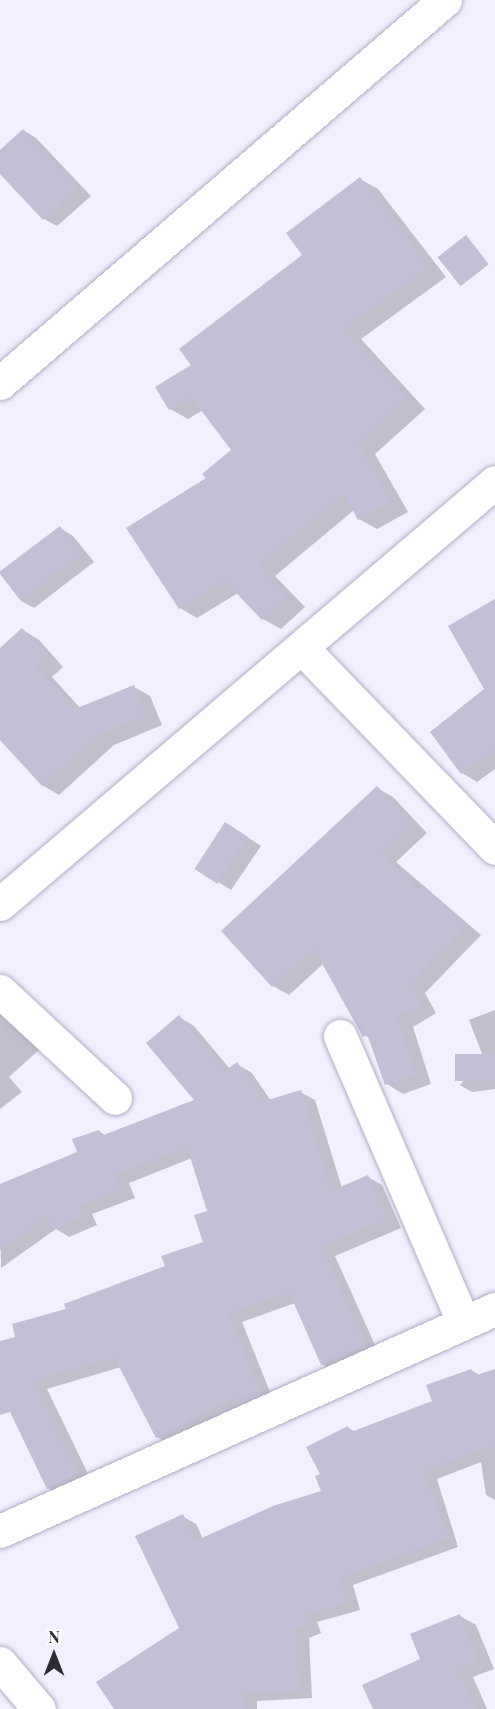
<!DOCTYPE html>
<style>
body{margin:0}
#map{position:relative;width:495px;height:1709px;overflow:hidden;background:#f2effe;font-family:"Playfair Display",serif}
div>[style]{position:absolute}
.shadow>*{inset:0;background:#0003}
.building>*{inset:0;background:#c4bed6;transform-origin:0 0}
.roads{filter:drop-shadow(0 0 2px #b2acc4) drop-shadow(0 0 2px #b2acc4)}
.street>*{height:33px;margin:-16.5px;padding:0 16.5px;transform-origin:16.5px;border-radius:16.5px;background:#fff}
span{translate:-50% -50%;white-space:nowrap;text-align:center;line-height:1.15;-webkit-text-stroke:4.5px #fefefe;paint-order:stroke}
.north{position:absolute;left:24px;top:1625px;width:60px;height:60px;-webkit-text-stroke:4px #fefefe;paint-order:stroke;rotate:0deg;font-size:16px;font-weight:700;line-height:24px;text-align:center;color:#2d2b34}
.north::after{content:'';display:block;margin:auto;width:21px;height:27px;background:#2d2b34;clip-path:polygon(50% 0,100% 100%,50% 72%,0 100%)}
</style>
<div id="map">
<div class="shadow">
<div style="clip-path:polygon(23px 130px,36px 138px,91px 196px,57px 226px,44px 219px,0 172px,0 152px)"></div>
<div style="clip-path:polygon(360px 179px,378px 189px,446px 277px,361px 339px,425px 409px,375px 454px,408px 512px,377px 529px,359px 519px,354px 510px,275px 576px,305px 607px,281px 629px,263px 619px,238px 593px,197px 618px,180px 608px,208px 478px,233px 450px,203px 410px,188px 419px,170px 409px,194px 366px,304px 255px)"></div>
<div style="clip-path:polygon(60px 528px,73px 536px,94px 562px,34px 608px,21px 601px,0 574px)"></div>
<div style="clip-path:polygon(495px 601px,495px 769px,477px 782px,462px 773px,486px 689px)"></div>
<div style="clip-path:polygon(23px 630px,39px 640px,63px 667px,52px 677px,81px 709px,134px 687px,150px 696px,162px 725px,114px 745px,59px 795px,42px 785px,0 738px,0 650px)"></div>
<div style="clip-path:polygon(377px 788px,393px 797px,427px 833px,396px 862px,481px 935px,425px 993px,436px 1013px,413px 1027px,431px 1084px,403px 1094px,387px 1084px,371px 1039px,364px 1035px,324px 963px,289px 995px,273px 986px)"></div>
<div style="clip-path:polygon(238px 831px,261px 846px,231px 890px,196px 868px)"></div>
<div style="clip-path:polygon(0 1002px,40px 1049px,9px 1077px,22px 1092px,0 1109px)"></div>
<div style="clip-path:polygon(495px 1010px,495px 1089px,472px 1092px,460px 1085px,483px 1056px,469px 1020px)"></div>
<div style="clip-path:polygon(179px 1017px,194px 1026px,230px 1069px,237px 1064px,252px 1073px,271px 1101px,300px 1092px,315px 1100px,342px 1188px,368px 1177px,382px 1185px,401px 1228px,335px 1256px,379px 1354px,337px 1373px,322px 1364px,295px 1303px,242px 1322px,274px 1402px,171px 1445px,157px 1437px,121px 1367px,47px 1389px,92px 1482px,63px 1496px,48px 1488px,0 1389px,0 1342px,17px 1338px,68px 1310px,167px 1267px,204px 1243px,209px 1212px,192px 1158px,129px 1183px,135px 1198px,92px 1214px,97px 1225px,69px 1237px,56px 1229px,1px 1268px,0 1196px,79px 1153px,99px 1131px,106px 1136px,196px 1101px)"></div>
<div style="clip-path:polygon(471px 1370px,481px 1376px,495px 1371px,495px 1500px,486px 1495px,481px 1462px,437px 1479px,458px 1547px,353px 1585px,360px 1610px,317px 1622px,321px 1633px,309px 1638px,312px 1698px,257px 1701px,257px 1709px,115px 1709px,181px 1629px,182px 1516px,196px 1524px,203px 1539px,324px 1492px,322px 1474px,348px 1428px,356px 1432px,434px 1402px)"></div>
<div style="clip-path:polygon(460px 1616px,476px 1625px,494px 1669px,473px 1677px,487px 1709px,375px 1709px)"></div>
</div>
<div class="building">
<div style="clip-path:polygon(23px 129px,79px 187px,43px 220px,0 174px,0 150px)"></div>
<div style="clip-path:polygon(360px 177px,429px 267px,344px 329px,408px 398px,358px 444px,392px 502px,358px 520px,343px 494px,259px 565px,288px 596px,262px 620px,224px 580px,179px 609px,126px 528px,206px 478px,202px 474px,231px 450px,191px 397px,169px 410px,155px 387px,191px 365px,179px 349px,302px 255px,286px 233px)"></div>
<div style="left:466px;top:235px;width:37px;height:36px;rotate:52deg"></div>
<div style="left:60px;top:526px;width:35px;height:76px;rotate:53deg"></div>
<div style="clip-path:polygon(495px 599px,495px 749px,461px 774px,430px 732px,484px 689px,448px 626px)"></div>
<div style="clip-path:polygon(22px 628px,48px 656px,36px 666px,75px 709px,134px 685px,147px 716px,97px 736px,42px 786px,0 740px,0 648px)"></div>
<div style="clip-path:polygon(377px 786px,412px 823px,381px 852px,418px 889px,423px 885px,466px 926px,410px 984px,421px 1004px,397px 1017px,416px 1075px,385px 1085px,367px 1034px,363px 1037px,314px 949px,272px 987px,221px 931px)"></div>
<div style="left:225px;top:822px;width:27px;height:56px;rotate:33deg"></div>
<div style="clip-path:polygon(179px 1015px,225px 1071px,237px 1062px,264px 1101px,301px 1090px,331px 1191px,368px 1175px,387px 1219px,322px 1247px,366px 1346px,321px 1365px,289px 1292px,229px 1313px,261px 1394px,237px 1404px,234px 1398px,156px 1438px,114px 1357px,33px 1381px,79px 1474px,47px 1489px,10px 1412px,0 1415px,0 1341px,15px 1337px,12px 1324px,66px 1309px,64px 1304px,165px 1266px,161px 1256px,203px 1242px,194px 1215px,207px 1211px,187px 1147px,116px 1175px,121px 1190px,79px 1206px,84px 1217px,53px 1230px,48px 1216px,0 1250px,0 1184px,77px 1152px,72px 1139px,99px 1130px,101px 1136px,194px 1100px,146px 1043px)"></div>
<div style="left:495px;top:1054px;width:27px;height:40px;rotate:90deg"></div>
<div style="clip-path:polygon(471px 1369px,474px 1376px,495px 1369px,495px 1445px,424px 1471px,449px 1538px,340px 1578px,347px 1602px,304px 1615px,308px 1625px,296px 1630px,299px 1691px,244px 1694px,246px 1709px,114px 1709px,96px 1682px,179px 1628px,135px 1536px,183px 1514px,195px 1541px,273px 1506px,321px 1491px,315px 1476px,320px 1474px,306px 1447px,348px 1426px,351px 1432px,432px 1401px,426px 1385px)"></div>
<div style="clip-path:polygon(460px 1614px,478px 1660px,457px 1668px,475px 1709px,373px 1709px,362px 1685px,420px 1659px,410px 1634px)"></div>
</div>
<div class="roads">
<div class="street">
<div style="left:0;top:383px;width:587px;rotate:-40.72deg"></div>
<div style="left:302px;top:648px;width:278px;rotate:46deg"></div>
<div style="left:0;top:904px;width:650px;rotate:-40.45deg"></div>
<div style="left:0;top:991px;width:157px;rotate:42.9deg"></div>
<div style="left:340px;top:1036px;width:311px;rotate:66.7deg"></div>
<div style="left:0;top:1531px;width:543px;rotate:-24.16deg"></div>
<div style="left:0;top:1663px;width:60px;rotate:49.7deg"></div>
</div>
</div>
<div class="north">N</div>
</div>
